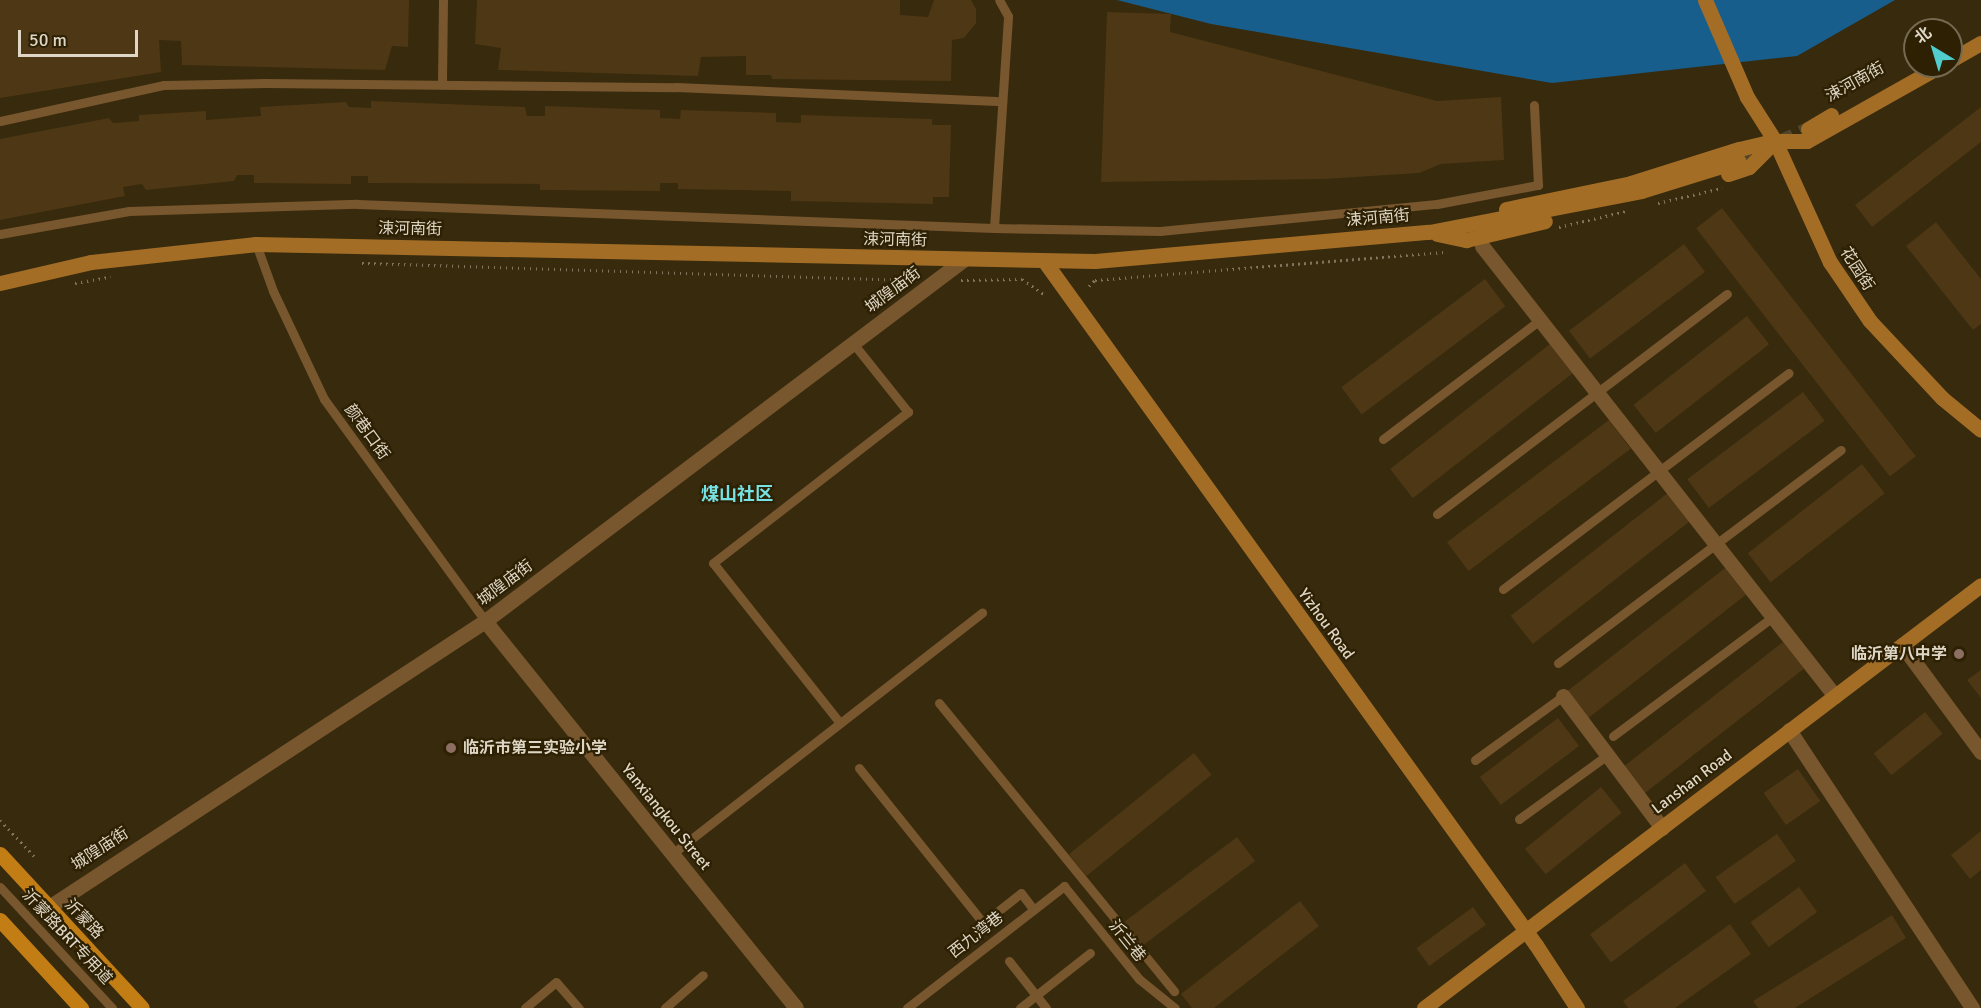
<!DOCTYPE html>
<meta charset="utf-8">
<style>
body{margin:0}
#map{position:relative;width:1981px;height:1008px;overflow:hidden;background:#372a0d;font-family:Signika,"Noto Sans SC",sans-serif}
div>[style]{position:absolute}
.water>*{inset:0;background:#185e8c}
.building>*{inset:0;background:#4e3714;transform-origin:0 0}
.secondary-tunnel>*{height:15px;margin-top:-7.5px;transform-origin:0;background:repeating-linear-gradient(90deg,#504429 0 15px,transparent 0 23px)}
.path>*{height:3px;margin-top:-1.5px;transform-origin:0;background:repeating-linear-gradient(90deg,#7f745c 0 1.5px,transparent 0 6px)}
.lane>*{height:9px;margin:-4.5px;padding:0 4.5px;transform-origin:4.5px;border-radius:4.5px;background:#78562e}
.street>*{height:15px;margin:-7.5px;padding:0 7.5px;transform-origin:7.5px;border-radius:7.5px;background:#78562e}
.secondary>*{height:15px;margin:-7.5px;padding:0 7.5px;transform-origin:7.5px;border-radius:7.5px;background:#a36d26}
.primary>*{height:15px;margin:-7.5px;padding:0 7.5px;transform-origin:7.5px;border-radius:7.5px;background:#c37d15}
.dots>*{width:16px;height:16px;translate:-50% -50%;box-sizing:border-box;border:3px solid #2d2003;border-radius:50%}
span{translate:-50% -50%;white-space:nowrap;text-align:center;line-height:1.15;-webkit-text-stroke:4.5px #2d2003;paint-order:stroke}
.street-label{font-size:16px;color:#dfd7c6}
.poi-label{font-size:16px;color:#dfd7c6;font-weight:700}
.right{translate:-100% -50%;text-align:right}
.left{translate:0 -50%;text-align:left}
.neighbourhood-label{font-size:18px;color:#76e2e3;font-weight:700}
.north{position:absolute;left:1903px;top:18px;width:60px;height:60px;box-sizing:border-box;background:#2d2003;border:2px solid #746951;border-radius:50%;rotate:322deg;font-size:16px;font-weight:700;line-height:24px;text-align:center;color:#dfd7c6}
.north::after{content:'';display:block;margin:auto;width:21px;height:27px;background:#52cdce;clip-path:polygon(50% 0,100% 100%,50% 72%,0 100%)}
.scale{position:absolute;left:18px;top:30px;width:120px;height:27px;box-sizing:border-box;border:3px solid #dfd7c6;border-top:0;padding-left:8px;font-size:18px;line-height:21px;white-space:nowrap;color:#dfd7c6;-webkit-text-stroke:4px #2d2003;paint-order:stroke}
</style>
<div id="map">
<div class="water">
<div style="clip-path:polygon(1117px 0,1895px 0,1797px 56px,1552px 83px,1211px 24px)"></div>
</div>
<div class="building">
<div style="clip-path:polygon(0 0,409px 0,408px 47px,392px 46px,385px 70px,182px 65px,181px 41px,159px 40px,161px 72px,0 98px)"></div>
<div style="clip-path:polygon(477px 0,900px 0,900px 15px,928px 17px,934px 0,971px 0,976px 9px,976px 23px,964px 38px,952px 40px,951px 81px,772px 79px,771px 75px,746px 75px,746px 56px,701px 57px,698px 76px,498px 70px,501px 48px,475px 44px)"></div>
<div style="clip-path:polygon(1107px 12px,1171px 14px,1170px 32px,1437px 101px,1501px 97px,1504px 160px,1441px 164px,1419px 173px,1324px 179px,1101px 182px)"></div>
<div style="clip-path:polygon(371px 101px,525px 107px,527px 116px,545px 116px,545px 106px,660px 110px,660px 118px,680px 119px,681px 110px,776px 113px,776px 122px,801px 123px,801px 115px,932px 119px,932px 125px,951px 125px,949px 197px,933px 197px,933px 204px,791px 201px,791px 191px,678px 189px,678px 183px,660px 183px,660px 191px,540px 190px,540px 184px,368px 183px,368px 176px,351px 176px,351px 184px,254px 183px,254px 175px,237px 175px,234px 181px,146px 190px,142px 184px,123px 187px,125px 196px,0 220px,0 139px,109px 118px,113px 123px,139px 121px,139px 115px,206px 111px,206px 120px,261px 116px,260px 107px,346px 102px,349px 107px,371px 108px)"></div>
<div style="clip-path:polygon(1981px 107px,1981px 142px,1872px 227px,1855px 205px)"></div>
<div style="left:1722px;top:208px;width:315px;height:33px;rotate:52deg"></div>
<div style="clip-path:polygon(1936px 222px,1981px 279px,1981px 324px,1973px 330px,1906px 246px)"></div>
<div style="left:1684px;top:244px;width:35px;height:144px;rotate:53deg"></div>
<div style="left:1485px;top:279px;width:34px;height:180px;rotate:53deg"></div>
<div style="left:1747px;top:316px;width:36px;height:144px;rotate:52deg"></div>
<div style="left:1550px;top:344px;width:37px;height:203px;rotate:52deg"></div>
<div style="left:1803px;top:392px;width:36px;height:145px;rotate:53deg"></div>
<div style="left:1609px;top:420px;width:36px;height:203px;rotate:53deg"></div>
<div style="left:1862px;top:464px;width:37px;height:145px;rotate:52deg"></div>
<div style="left:1669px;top:492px;width:36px;height:201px;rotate:52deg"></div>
<div style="left:1725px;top:568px;width:34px;height:202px;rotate:52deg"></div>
<div style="left:1783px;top:642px;width:34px;height:202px;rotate:52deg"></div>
<div style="clip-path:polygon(1981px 670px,1981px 698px,1967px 680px)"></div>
<div style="left:1925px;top:712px;width:28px;height:66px;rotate:51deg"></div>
<div style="left:1558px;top:718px;width:35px;height:98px;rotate:53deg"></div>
<div style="left:1194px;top:753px;width:28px;height:161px;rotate:51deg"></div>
<div style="left:1798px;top:769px;width:39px;height:42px;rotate:55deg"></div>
<div style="left:1601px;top:787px;width:33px;height:98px;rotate:51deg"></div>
<div style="clip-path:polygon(1981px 831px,1981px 870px,1970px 879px,1951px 855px)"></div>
<div style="left:1777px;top:834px;width:33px;height:75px;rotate:55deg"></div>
<div style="left:1237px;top:837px;width:30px;height:143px;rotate:53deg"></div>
<div style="left:1685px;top:863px;width:35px;height:119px;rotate:53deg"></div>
<div style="left:1799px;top:887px;width:31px;height:60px;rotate:54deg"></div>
<div style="clip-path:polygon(1300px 901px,1319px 926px,1214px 1008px,1192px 1008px,1181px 994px)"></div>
<div style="left:1473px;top:907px;width:22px;height:70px;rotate:54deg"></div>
<div style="clip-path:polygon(1892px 915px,1906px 938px,1795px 1008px,1758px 1008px,1753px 1001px)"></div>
<div style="clip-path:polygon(1730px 924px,1751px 954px,1675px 1008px,1628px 1008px,1623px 1001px)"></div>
</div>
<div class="secondary-tunnel">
<div style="left:1738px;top:161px;width:77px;rotate:-24.6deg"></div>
</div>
<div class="path">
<div style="left:1658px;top:203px;width:66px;rotate:-13.2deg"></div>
<div style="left:1559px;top:227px;width:69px;rotate:-13.4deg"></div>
<div style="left:362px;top:263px;width:548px;rotate:1.78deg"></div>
<div style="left:961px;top:280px;width:61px;rotate:-0.9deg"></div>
<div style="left:1022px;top:279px;width:28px;rotate:35deg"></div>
<div style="left:75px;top:283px;width:36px;rotate:-10deg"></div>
<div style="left:1089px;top:286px;width:8px;rotate:-45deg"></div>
<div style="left:1095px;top:280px;width:350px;rotate:-4.6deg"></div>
<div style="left:0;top:820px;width:51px;rotate:46.6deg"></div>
</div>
<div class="lane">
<div style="left:442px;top:82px;width:82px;rotate:-89.3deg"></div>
<div style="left:0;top:121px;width:168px;rotate:-12.4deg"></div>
<div style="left:164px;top:85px;width:101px;rotate:-1.1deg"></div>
<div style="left:265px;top:83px;width:411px;rotate:0.6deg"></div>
<div style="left:676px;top:87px;width:326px;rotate:2.5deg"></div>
<div style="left:994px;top:228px;width:212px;rotate:-86.2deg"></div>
<div style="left:1008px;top:16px;width:18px;rotate:-119deg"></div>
<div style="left:0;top:234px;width:131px;rotate:-10.1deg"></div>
<div style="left:129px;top:211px;width:228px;rotate:-1.8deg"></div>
<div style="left:357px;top:204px;width:637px;rotate:2.16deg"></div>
<div style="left:994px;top:228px;width:166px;rotate:1deg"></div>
<div style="left:1160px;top:231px;width:278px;rotate:-5.6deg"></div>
<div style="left:1437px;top:204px;width:103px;rotate:-10.7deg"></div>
<div style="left:1538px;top:185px;width:80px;rotate:-92.9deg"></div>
<div style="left:256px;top:244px;width:50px;rotate:70.1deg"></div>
<div style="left:273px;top:291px;width:119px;rotate:64.7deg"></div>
<div style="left:324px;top:399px;width:274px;rotate:54deg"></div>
<div style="left:1383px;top:439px;width:197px;rotate:-37.2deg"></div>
<div style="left:1437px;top:514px;width:364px;rotate:-37.2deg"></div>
<div style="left:1503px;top:589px;width:358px;rotate:-37.1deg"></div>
<div style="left:1558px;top:663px;width:354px;rotate:-37deg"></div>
<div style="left:939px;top:703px;width:372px;rotate:50.8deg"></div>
<div style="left:840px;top:723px;width:204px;rotate:-128.4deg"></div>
<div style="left:713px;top:563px;width:247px;rotate:-37.8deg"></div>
<div style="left:908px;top:412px;width:88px;rotate:-128.6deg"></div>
<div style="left:1613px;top:736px;width:201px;rotate:-36.7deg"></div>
<div style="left:1475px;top:760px;width:109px;rotate:-36deg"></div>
<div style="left:859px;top:768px;width:198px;rotate:51.3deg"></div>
<div style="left:983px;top:923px;width:48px;rotate:-38.3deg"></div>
<div style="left:1021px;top:893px;width:21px;rotate:53deg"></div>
<div style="left:1519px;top:819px;width:107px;rotate:-35.9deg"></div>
<div style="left:672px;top:854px;width:393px;rotate:-37.9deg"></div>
<div style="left:0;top:887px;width:165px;rotate:47.2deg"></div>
<div style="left:1009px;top:961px;width:60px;rotate:51.8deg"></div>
<div style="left:525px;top:1008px;width:40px;rotate:-40deg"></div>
<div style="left:556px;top:982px;width:35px;rotate:49deg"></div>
<div style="left:665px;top:1008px;width:50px;rotate:-41deg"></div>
<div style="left:907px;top:1008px;width:199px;rotate:-37.8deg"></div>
<div style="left:1064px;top:886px;width:119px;rotate:51.1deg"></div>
<div style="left:1139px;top:979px;width:46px;rotate:38.9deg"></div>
<div style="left:1020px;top:1008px;width:89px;rotate:-38.2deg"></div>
</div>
<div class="street">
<div style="left:1482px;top:246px;width:572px;rotate:51.89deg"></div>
<div style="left:485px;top:621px;width:496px;rotate:51.2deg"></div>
<div style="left:1902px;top:645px;width:133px;rotate:53.6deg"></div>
<div style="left:1563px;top:696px;width:165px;rotate:53.1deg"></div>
<div style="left:1789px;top:730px;width:333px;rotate:56.6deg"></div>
<div style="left:49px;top:907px;width:521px;rotate:-33.26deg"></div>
<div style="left:485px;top:621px;width:599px;rotate:-37.06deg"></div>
</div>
<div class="secondary">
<div style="left:1705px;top:0;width:106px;rotate:66.6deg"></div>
<div style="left:1747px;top:97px;width:52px;rotate:57.5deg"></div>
<div style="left:1775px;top:141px;width:133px;rotate:65.6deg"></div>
<div style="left:1830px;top:262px;width:71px;rotate:55.9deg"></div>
<div style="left:1870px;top:321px;width:105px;rotate:46.9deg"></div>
<div style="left:1942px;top:398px;width:50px;rotate:39.4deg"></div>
<div style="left:1951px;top:60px;width:34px;rotate:-30deg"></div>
<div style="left:1808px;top:129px;width:27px;rotate:-31deg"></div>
<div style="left:1728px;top:174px;width:22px;rotate:-18deg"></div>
<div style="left:1749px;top:167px;width:35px;rotate:-45deg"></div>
<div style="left:1506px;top:209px;width:128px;rotate:-11.7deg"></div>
<div style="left:1631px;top:183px;width:113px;rotate:-17.5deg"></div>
<div style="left:1739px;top:149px;width:37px;rotate:-13deg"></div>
<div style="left:1775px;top:141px;width:32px"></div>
<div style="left:1807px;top:141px;width:153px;rotate:-29.4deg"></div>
<div style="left:1437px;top:234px;width:30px;rotate:12deg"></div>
<div style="left:1466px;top:240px;width:81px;rotate:-13.5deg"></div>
<div style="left:1045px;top:262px;width:841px;rotate:54.29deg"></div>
<div style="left:1536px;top:945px;width:75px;rotate:56.9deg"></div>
<div style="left:0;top:283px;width:93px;rotate:-13deg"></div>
<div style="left:91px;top:262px;width:166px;rotate:-6.2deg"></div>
<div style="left:256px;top:244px;width:839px;rotate:1.16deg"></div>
<div style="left:1095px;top:261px;width:335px;rotate:-5deg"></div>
<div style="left:1429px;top:232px;width:216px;rotate:-10.9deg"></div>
<div style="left:1641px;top:191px;width:102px;rotate:-17.2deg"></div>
<div style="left:1424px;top:1008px;width:699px;rotate:-37.21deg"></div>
</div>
<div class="primary">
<div style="left:0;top:854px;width:209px;rotate:47.3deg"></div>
<div style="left:0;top:920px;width:120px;rotate:47.4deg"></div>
</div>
<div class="dots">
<div style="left:1959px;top:654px;background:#8d6e63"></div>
<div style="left:451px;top:748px;background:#8d6e63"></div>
</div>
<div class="street-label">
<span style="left:1855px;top:82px;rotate:-29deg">涑河南街</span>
<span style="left:1378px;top:218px;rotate:-5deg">涑河南街</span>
<span style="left:410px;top:229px;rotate:1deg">涑河南街</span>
<span style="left:895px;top:240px;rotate:1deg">涑河南街</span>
<span style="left:1857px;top:269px;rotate:57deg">花园街</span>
<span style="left:893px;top:290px;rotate:-37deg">城隍庙街</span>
<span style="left:367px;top:432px;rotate:54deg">颜巷口街</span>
<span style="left:505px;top:583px;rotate:-37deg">城隍庙街</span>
<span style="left:1326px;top:624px;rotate:54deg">Yizhou Road</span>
<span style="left:1692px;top:782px;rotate:-37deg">Lanshan Road</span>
<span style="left:666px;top:817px;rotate:51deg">Yanxiangkou Street</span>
<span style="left:100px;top:849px;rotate:-33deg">城隍庙街</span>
<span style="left:84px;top:919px;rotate:47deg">沂蒙路</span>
<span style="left:976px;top:935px;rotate:-38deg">西九湾巷</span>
<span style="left:67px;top:937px;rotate:47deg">沂蒙路BRT专用道</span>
<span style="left:1127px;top:941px;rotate:51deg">沂兰巷</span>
</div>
<div class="poi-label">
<span class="right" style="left:1947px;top:654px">临沂第八中学</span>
<span class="left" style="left:463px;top:748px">临沂市第三实验小学</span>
</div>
<div class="neighbourhood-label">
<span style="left:737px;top:494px">煤山社区</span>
</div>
<div class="north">北</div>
<div class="scale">50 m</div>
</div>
